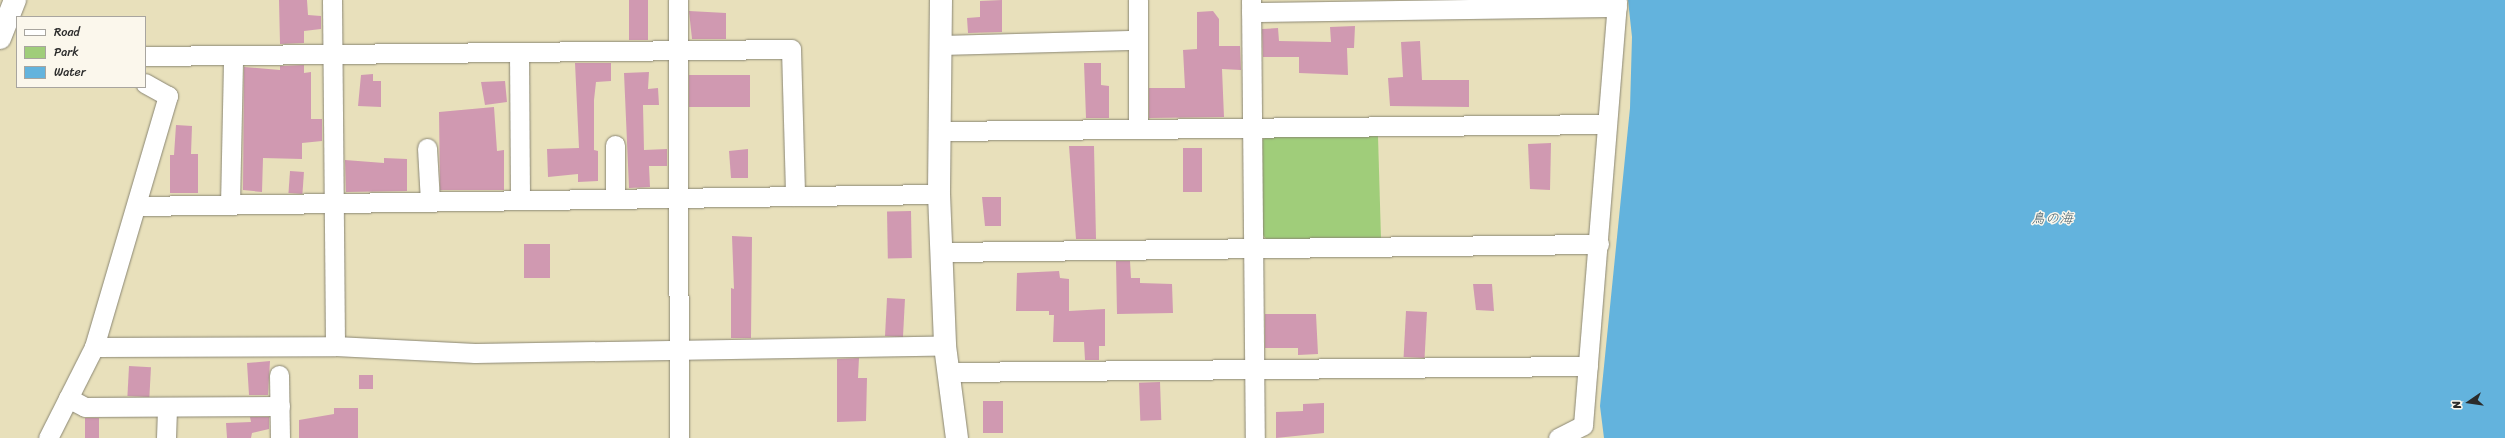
<!DOCTYPE html>
<meta charset="utf-8">
<style>
body{margin:0}
#map{position:relative;width:2505px;height:438px;overflow:hidden;background:#e8e0bb;font-family:Sriracha,"Klee One",sans-serif}
div>[style]{position:absolute}
.green>*{inset:0;background:#a0cd7a}
.water>*{inset:0;background:#63b3dd}
.building>*{inset:0;background:#d099b1;transform-origin:0 0}
.roads{filter:drop-shadow(0 0 1px #8a8673) drop-shadow(0 0 1px #8a8673)}
.street>*{height:19px;margin:-9.5px;padding:0 9.5px;transform-origin:9.5px;border-radius:9.5px;background:#fff}
.secondary>*{height:22px;margin:-11px;padding:0 11px;transform-origin:11px;border-radius:11px;background:#fff}
span{translate:-50% -50%;white-space:nowrap;text-align:center;line-height:1.15;-webkit-text-stroke:3px #fbf7ec;paint-order:stroke}
.water-label{font-size:14px;color:#3f5b69;font-style:italic}
.legend{position:absolute;left:16px;top:16px;width:130px;height:72px;box-sizing:border-box;background:#fbf7ec;border:1px solid #a8a59f;margin:0;padding:5px 7px;list-style:none;font-size:12px;color:#2b2b2b}
.legend li{display:flex;align-items:center;gap:8px;height:20px}
.legend b{width:20px;border:1px solid #a8a59f}
.north{position:absolute;left:2449px;top:382px;width:40px;height:40px;-webkit-text-stroke:3px #fbf7ec;paint-order:stroke;rotate:257deg;font-size:11px;font-weight:700;line-height:16px;text-align:center;color:#2b2b2b}
.north::after{content:'';display:block;margin:auto;width:14px;height:18px;background:#2b2b2b;clip-path:polygon(50% 0,100% 100%,50% 72%,0 100%)}
</style>
<div id="map">
<div class="green">
<div style="clip-path:polygon(1268px 136px,1378px 136px,1381px 239px,1267px 240px,1261px 233px,1258px 143px)"></div>
</div>
<div class="water">
<div style="clip-path:polygon(1628px 0,2505px 0,2505px 438px,1604px 438px,1600px 406px,1630px 108px,1632px 37px)"></div>
</div>
<div class="building">
<div style="clip-path:polygon(279px 0,307px 0,308px 15px,321px 16px,321px 29px,304px 31px,304px 43px,280px 44px)"></div>
<div style="left:629px;top:0;width:19px;height:40px"></div>
<div style="clip-path:polygon(1002px 0,1002px 32px,968px 33px,967px 18px,980px 17px,980px 1px)"></div>
<div style="clip-path:polygon(689px 11px,726px 13px,726px 39px,692px 39px)"></div>
<div style="clip-path:polygon(1213px 11px,1219px 19px,1219px 46px,1240px 46px,1241px 70px,1222px 69px,1224px 117px,1149px 118px,1149px 88px,1185px 88px,1183px 50px,1197px 49px,1197px 12px)"></div>
<div style="clip-path:polygon(1355px 26px,1354px 48px,1347px 48px,1348px 75px,1299px 73px,1299px 57px,1263px 57px,1262px 29px,1278px 28px,1279px 41px,1331px 42px,1330px 27px)"></div>
<div style="clip-path:polygon(1420px 41px,1422px 80px,1469px 80px,1469px 107px,1390px 106px,1388px 78px,1403px 77px,1401px 42px)"></div>
<div style="clip-path:polygon(575px 63px,611px 63px,611px 81px,596px 82px,594px 100px,594px 150px,598px 151px,598px 181px,578px 182px,578px 174px,548px 177px,547px 149px,579px 148px)"></div>
<div style="clip-path:polygon(1084px 63px,1101px 63px,1101px 85px,1109px 86px,1109px 118px,1086px 118px)"></div>
<div style="clip-path:polygon(304px 65px,304px 73px,311px 72px,311px 119px,322px 119px,322px 141px,302px 143px,302px 159px,263px 158px,262px 192px,243px 190px,244px 67px,280px 70px,280px 66px)"></div>
<div style="clip-path:polygon(649px 72px,648px 89px,658px 88px,659px 105px,643px 105px,644px 150px,667px 149px,667px 166px,649px 166px,650px 187px,629px 188px,624px 73px)"></div>
<div style="clip-path:polygon(373px 74px,373px 81px,381px 81px,381px 107px,358px 106px,361px 75px)"></div>
<div style="left:689px;top:75px;width:61px;height:32px"></div>
<div style="clip-path:polygon(505px 81px,507px 102px,485px 105px,481px 82px)"></div>
<div style="clip-path:polygon(494px 107px,497px 151px,504px 150px,504px 190px,440px 190px,439px 112px)"></div>
<div style="clip-path:polygon(176px 125px,192px 126px,191px 154px,198px 154px,198px 193px,170px 193px,170px 155px,174px 155px)"></div>
<div style="clip-path:polygon(1551px 143px,1550px 190px,1530px 189px,1528px 144px)"></div>
<div style="clip-path:polygon(1069px 146px,1094px 146px,1096px 239px,1076px 239px)"></div>
<div style="left:1183px;top:148px;width:19px;height:44px"></div>
<div style="clip-path:polygon(748px 149px,748px 178px,731px 178px,729px 151px)"></div>
<div style="clip-path:polygon(384px 158px,407px 159px,407px 191px,346px 192px,345px 160px,384px 163px)"></div>
<div style="left:290px;top:171px;width:14px;height:22px;rotate:4deg"></div>
<div style="clip-path:polygon(982px 197px,1001px 197px,1001px 226px,985px 226px)"></div>
<div style="left:911px;top:211px;width:47px;height:24px;rotate:89deg"></div>
<div style="clip-path:polygon(732px 236px,752px 237px,751px 338px,731px 338px,731px 288px,734px 289px)"></div>
<div style="left:524px;top:244px;width:26px;height:34px"></div>
<div style="clip-path:polygon(1116px 261px,1130px 261px,1131px 278px,1140px 278px,1140px 283px,1172px 284px,1173px 313px,1117px 314px)"></div>
<div style="clip-path:polygon(1059px 271px,1060px 278px,1069px 279px,1069px 311px,1105px 309px,1105px 346px,1099px 346px,1099px 360px,1085px 360px,1084px 342px,1053px 342px,1054px 315px,1049px 315px,1049px 311px,1016px 311px,1017px 273px)"></div>
<div style="clip-path:polygon(1473px 284px,1492px 284px,1494px 311px,1476px 310px)"></div>
<div style="left:887px;top:298px;width:18px;height:38px;rotate:3deg"></div>
<div style="left:1406px;top:311px;width:21px;height:46px;rotate:3deg"></div>
<div style="clip-path:polygon(1265px 314px,1316px 314px,1318px 354px,1298px 355px,1298px 348px,1265px 348px)"></div>
<div style="clip-path:polygon(859px 358px,858px 378px,867px 378px,866px 421px,837px 422px,837px 359px)"></div>
<div style="clip-path:polygon(270px 361px,268px 395px,249px 395px,247px 363px)"></div>
<div style="left:129px;top:366px;width:22px;height:30px;rotate:3deg"></div>
<div style="left:359px;top:375px;width:14px;height:14px"></div>
<div style="left:1160px;top:382px;width:38px;height:21px;rotate:88deg"></div>
<div style="left:983px;top:401px;width:20px;height:32px"></div>
<div style="clip-path:polygon(1324px 403px,1324px 433px,1276px 438px,1276px 412px,1303px 411px,1303px 404px)"></div>
<div style="clip-path:polygon(334px 408px,358px 408px,358px 438px,299px 438px,299px 420px,334px 414px)"></div>
<div style="clip-path:polygon(250px 417px,269px 417px,269px 429px,252px 433px,251px 438px,227px 438px,226px 423px,251px 422px)"></div>
<div style="left:85px;top:418px;width:14px;height:20px"></div>
</div>
<div class="roads">
<div class="street">
<div style="left:332px;top:0;width:346px;rotate:89.5deg"></div>
<div style="left:678px;top:0;width:438px;rotate:89.9deg"></div>
<div style="left:1251px;top:0;width:438px;rotate:89.5deg"></div>
<div style="left:1251px;top:12px;width:366px;rotate:-0.8deg"></div>
<div style="left:941px;top:45px;width:197px;rotate:-1.5deg"></div>
<div style="left:519px;top:52px;width:148px;rotate:89.6deg"></div>
<div style="left:145px;top:56px;width:646px;rotate:-0.62deg"></div>
<div style="left:791px;top:49px;width:147px;rotate:88.4deg"></div>
<div style="left:1138px;top:129px;width:129px;rotate:-90deg"></div>
<div style="left:940px;top:131px;width:667px;rotate:-0.6deg"></div>
<div style="left:427px;top:148px;width:53px;rotate:86.8deg"></div>
<div style="left:615px;top:198px;width:53px;rotate:-90deg"></div>
<div style="left:230px;top:205px;width:149px;rotate:-88.8deg"></div>
<div style="left:137px;top:206px;width:802px;rotate:-0.86deg"></div>
<div style="left:942px;top:252px;width:657px;rotate:-0.7deg"></div>
<div style="left:94px;top:347px;width:241px;rotate:-0.2deg"></div>
<div style="left:335px;top:346px;width:140px;rotate:2.9deg"></div>
<div style="left:475px;top:353px;width:470px;rotate:-0.9deg"></div>
<div style="left:948px;top:372px;width:640px;rotate:-0.54deg"></div>
<div style="left:279px;top:375px;width:63px;rotate:89.1deg"></div>
<div style="left:68px;top:398px;width:19px;rotate:28deg"></div>
<div style="left:85px;top:407px;width:195px;rotate:-0.3deg"></div>
<div style="left:48px;top:438px;width:102px;rotate:-63.2deg"></div>
<div style="left:94px;top:347px;width:262px;rotate:-73.6deg"></div>
<div style="left:168px;top:96px;width:26px;rotate:-151deg"></div>
<div style="left:166px;top:438px;width:31px;rotate:-88deg"></div>
<div style="left:1558px;top:438px;width:28px;rotate:-27deg"></div>
<div style="left:1583px;top:425px;width:426px;rotate:-85.4deg"></div>
</div>
<div class="secondary">
<div style="left:941px;top:0;width:194px;rotate:90.6deg"></div>
<div style="left:939px;top:194px;width:152px;rotate:87.7deg"></div>
<div style="left:945px;top:346px;width:93px;rotate:82.6deg"></div>
<div style="left:0;top:38px;width:41px;rotate:-68.5deg"></div>
</div>
</div>
<div class="water-label">
<span style="left:2052px;top:219px">鳥の海</span>
</div>
<ul class="legend">
<li><b style="height:5px;background:#fff"></b>Road</li>
<li><b style="height:11px;background:#a0cd7a"></b>Park</li>
<li><b style="height:11px;background:#63b3dd"></b>Water</li>
</ul>
<div class="north">N</div>
</div>
